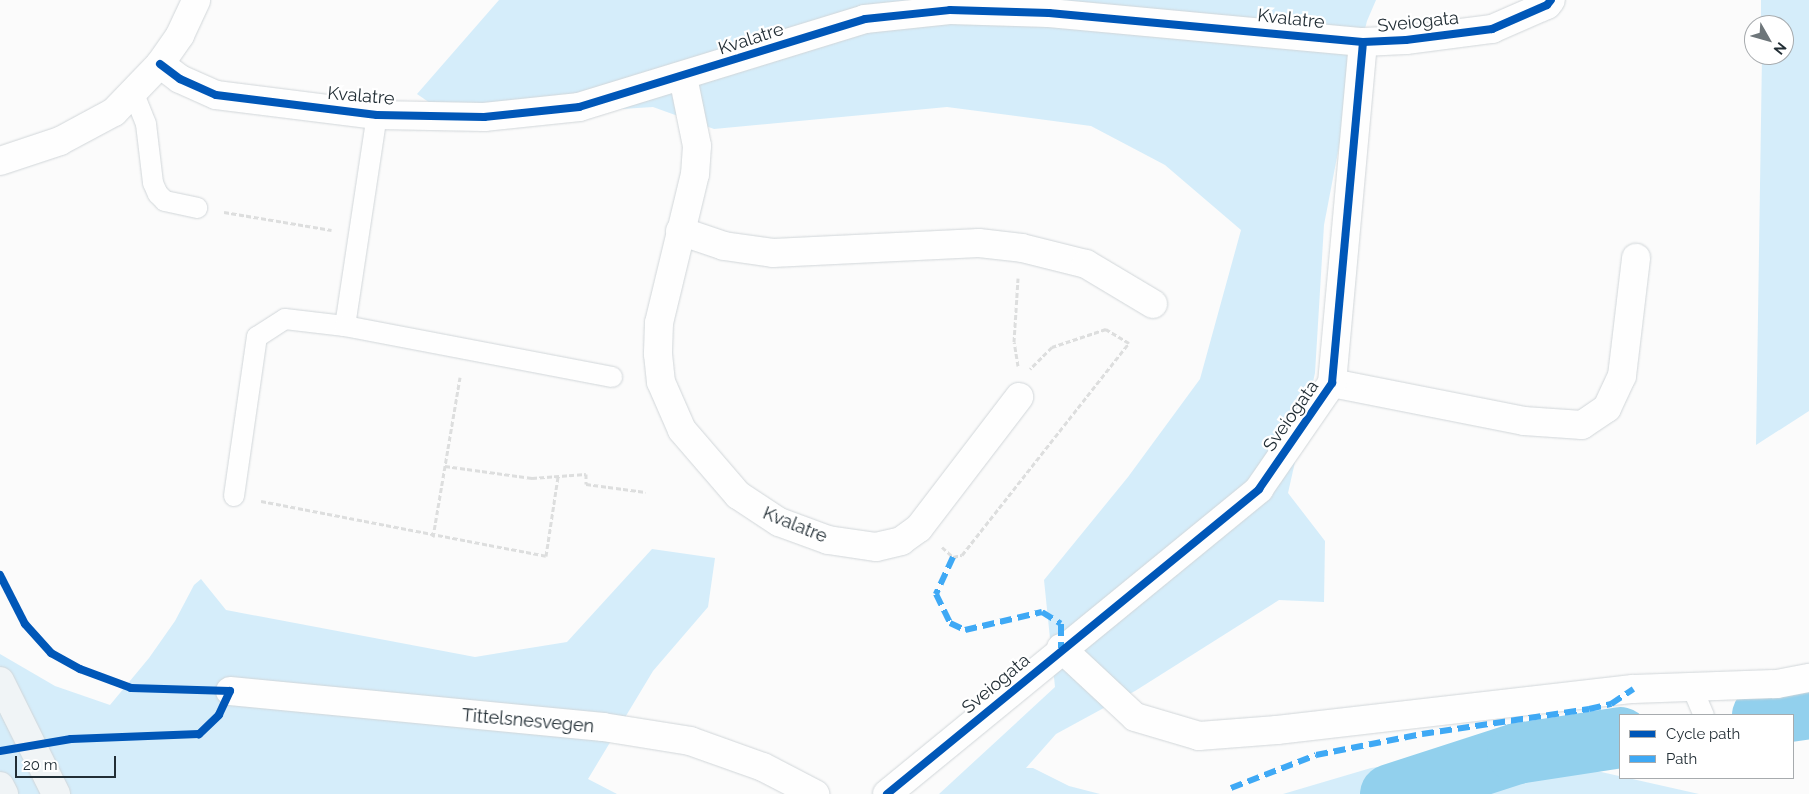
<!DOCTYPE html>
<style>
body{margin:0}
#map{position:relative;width:1809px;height:794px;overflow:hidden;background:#fbfbfb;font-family:Raleway,sans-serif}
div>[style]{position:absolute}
.green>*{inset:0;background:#d5edfa}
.river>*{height:61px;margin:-30.5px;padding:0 30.5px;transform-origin:30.5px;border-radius:30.5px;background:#92d0ed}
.path>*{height:3px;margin-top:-1.5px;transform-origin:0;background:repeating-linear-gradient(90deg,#dddede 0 5px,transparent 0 7.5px)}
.roads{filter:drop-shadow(0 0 1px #d1d6d9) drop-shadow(0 0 1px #d1d6d9)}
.lane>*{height:20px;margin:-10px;padding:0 10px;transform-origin:10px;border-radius:10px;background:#fefefe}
.street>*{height:28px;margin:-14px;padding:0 14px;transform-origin:14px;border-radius:14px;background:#fefefe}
.primary>*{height:28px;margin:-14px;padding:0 14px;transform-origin:14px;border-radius:14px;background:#f0f4f6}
.quiet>*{height:6px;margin-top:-3px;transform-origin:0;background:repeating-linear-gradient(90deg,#3fa9f5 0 12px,transparent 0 18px)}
.cycleway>*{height:8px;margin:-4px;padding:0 4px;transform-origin:4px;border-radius:4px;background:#0057b8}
span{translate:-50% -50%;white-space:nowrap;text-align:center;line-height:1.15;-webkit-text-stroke:4.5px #fff;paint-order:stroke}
.street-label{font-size:18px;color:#222e35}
.legend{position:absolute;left:1619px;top:714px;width:175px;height:65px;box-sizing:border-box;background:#fff;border:1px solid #a7abae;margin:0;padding:6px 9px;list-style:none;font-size:15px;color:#222e35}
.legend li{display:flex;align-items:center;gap:10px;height:25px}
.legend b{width:25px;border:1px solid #a7abae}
.north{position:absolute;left:1744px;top:15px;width:50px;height:50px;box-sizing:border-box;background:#fff;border:1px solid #a7abae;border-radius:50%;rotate:128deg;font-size:14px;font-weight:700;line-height:20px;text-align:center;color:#222e35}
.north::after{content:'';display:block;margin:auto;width:18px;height:22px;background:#6e767a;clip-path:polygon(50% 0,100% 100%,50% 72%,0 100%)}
.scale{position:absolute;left:15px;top:756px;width:101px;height:22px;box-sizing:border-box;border:2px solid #222e35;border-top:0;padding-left:6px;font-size:15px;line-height:18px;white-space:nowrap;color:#222e35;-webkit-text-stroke:4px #fff;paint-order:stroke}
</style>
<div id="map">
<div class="green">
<div style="clip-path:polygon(499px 0,1376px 0,1367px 21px,1350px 89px,1324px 225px,1315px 373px,1288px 493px,1325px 541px,1324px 602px,1279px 600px,1135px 691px,1056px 734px,1026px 768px,1033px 768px,1069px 786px,1100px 794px,939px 794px,1055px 687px,1044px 580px,1128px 477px,1200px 379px,1241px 230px,1165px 165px,1091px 126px,947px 107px,714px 129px,653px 107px,544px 114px,443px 112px,417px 94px)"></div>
<div style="clip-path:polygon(1761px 0,1809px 0,1809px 411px,1756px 445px,1762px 55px,1784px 55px,1784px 25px,1761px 25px)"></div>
<div style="clip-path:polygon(652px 549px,715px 558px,708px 607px,653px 671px,588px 779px,617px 794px,0 794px,0 654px,55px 686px,110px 705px,149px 658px,175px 621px,194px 585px,201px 579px,226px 610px,475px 657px,567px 642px)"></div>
<div style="clip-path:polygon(1517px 753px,1699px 794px,1283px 794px,1371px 768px,1452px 757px)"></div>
</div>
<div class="river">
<div style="left:1762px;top:715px;width:48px;rotate:-8.5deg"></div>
<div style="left:1390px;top:794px;width:133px;rotate:-17.9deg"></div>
<div style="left:1517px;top:753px;width:104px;rotate:-8.8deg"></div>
</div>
<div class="path">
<div style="left:224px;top:212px;width:109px;rotate:9.5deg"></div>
<div style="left:1018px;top:366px;width:24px;rotate:-99deg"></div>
<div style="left:1014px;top:342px;width:64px;rotate:-86.4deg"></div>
<div style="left:445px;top:466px;width:88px;rotate:7.9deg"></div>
<div style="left:532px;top:478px;width:54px;rotate:-4.2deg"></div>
<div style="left:586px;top:474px;width:10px;rotate:90deg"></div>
<div style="left:586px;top:484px;width:60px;rotate:7.7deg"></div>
<div style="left:261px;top:501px;width:290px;rotate:10.9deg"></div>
<div style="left:546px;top:556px;width:80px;rotate:-81.4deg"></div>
<div style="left:433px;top:537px;width:162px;rotate:-80.4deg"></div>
<div style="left:942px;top:547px;width:15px;rotate:42deg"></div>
<div style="left:953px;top:557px;width:9px;rotate:-13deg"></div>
<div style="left:962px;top:555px;width:270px;rotate:-51.8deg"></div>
<div style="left:1129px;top:343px;width:27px;rotate:-149deg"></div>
<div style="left:1106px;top:329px;width:57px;rotate:161.6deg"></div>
<div style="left:1052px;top:347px;width:31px;rotate:135deg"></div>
</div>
<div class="roads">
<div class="lane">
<div style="left:134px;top:94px;width:32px;rotate:68deg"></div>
<div style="left:146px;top:124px;width:59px;rotate:83.2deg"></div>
<div style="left:153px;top:183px;width:12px;rotate:66deg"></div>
<div style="left:158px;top:194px;width:10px;rotate:45deg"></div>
<div style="left:165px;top:201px;width:33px;rotate:12deg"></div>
<div style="left:345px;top:326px;width:213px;rotate:-81.4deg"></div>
<div style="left:234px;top:496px;width:161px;rotate:-81.8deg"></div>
<div style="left:257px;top:337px;width:33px;rotate:-33deg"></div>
<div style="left:285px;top:319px;width:60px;rotate:6.7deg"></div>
<div style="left:345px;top:326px;width:272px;rotate:10.8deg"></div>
<div style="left:1691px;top:685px;width:33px;rotate:67deg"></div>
</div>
<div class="street">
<div style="left:160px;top:64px;width:25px;rotate:37deg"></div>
<div style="left:180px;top:79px;width:39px;rotate:24deg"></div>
<div style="left:216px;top:95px;width:162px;rotate:7.1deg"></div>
<div style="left:377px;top:115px;width:107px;rotate:1.1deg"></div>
<div style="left:484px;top:117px;width:96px;rotate:-6deg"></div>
<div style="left:579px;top:107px;width:299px;rotate:-17.1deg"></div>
<div style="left:865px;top:19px;width:85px;rotate:-6deg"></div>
<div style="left:950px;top:10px;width:99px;rotate:1.7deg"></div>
<div style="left:1049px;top:13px;width:315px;rotate:5.3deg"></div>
<div style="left:1363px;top:42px;width:43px;rotate:-2.7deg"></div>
<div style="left:1406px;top:40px;width:87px;rotate:-7.3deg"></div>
<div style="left:1492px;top:29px;width:60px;rotate:-23.6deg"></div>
<div style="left:1547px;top:5px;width:6px;rotate:-51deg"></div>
<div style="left:683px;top:77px;width:70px;rotate:78.5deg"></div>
<div style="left:697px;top:146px;width:28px;rotate:94deg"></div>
<div style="left:695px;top:174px;width:153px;rotate:103.6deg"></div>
<div style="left:659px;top:323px;width:31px;rotate:92deg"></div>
<div style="left:658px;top:354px;width:28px;rotate:84deg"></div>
<div style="left:661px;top:382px;width:52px;rotate:66.4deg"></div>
<div style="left:682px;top:430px;width:86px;rotate:49.3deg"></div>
<div style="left:738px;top:495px;width:49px;rotate:33.4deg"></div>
<div style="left:779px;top:522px;width:52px;rotate:20.2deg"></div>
<div style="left:828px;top:540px;width:49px;rotate:8.3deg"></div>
<div style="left:876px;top:547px;width:26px;rotate:-13deg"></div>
<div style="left:901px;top:541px;width:22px;rotate:-36deg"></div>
<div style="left:919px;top:528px;width:165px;rotate:-52.6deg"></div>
<div style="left:0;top:161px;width:63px;rotate:-18.4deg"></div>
<div style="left:60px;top:141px;width:61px;rotate:-28.2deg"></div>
<div style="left:114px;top:112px;width:66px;rotate:-46.2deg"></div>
<div style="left:160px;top:64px;width:35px;rotate:-55deg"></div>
<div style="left:180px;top:35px;width:38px;rotate:-65deg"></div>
<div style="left:680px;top:231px;width:46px;rotate:18.8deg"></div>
<div style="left:724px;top:246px;width:49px;rotate:8.1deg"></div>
<div style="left:773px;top:253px;width:206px;rotate:-2.8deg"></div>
<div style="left:979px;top:243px;width:43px;rotate:6.6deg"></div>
<div style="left:1022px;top:248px;width:66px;rotate:14deg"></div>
<div style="left:1086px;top:264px;width:78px;rotate:30.8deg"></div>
<div style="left:1332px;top:383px;width:196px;rotate:11.2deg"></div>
<div style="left:1524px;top:421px;width:58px;rotate:3.9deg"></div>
<div style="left:1582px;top:425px;width:30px;rotate:-34deg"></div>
<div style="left:1607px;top:408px;width:35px;rotate:-65deg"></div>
<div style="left:1622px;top:376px;width:119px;rotate:-83.2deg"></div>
<div style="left:1061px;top:648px;width:101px;rotate:43deg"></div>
<div style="left:1135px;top:717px;width:67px;rotate:16.5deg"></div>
<div style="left:1199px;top:736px;width:78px;rotate:-4.4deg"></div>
<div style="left:1277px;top:730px;width:358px;rotate:-6.6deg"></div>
<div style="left:1633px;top:689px;width:144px;rotate:-2deg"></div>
<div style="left:1777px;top:684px;width:33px;rotate:-11deg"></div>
<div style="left:230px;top:691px;width:375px;rotate:5.5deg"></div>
<div style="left:603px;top:727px;width:88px;rotate:9.1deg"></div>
<div style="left:690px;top:741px;width:77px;rotate:19.6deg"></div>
<div style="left:763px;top:767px;width:59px;rotate:27.4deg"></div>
<div style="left:887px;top:794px;width:481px;rotate:-39.3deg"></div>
<div style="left:1259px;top:489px;width:129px;rotate:-55.4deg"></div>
<div style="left:1332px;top:383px;width:342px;rotate:-84.8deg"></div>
</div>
<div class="primary">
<div style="left:0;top:681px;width:126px;rotate:63.6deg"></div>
<div style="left:0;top:786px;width:9px;rotate:63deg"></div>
</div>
</div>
<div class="quiet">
<div style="left:953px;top:557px;width:41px;rotate:114.7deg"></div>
<div style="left:936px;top:594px;width:32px;rotate:64deg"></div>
<div style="left:950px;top:623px;width:17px;rotate:25deg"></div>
<div style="left:965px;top:630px;width:79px;rotate:-13.2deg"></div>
<div style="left:1042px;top:612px;width:22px;rotate:32deg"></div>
<div style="left:1061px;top:624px;width:24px;rotate:90deg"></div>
<div style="left:1231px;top:788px;width:91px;rotate:-21.2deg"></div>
<div style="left:1316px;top:755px;width:108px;rotate:-11.2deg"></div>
<div style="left:1422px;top:734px;width:169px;rotate:-8.5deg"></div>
<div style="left:1589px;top:709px;width:23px;rotate:-13deg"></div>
<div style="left:1611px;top:704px;width:27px;rotate:-34deg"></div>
</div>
<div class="cycleway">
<div style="left:160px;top:64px;width:25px;rotate:37deg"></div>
<div style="left:180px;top:79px;width:39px;rotate:24deg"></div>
<div style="left:216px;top:95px;width:162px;rotate:7.1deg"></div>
<div style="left:377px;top:115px;width:107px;rotate:1.1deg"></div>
<div style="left:484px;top:117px;width:96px;rotate:-6deg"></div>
<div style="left:579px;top:107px;width:299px;rotate:-17.1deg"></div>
<div style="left:865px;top:19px;width:85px;rotate:-6deg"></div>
<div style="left:950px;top:10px;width:99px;rotate:1.7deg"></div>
<div style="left:1049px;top:13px;width:315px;rotate:5.3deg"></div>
<div style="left:1363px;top:42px;width:43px;rotate:-2.7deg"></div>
<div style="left:1406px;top:40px;width:87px;rotate:-7.3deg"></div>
<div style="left:1492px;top:29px;width:60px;rotate:-23.6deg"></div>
<div style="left:1547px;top:5px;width:6px;rotate:-51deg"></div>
<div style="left:0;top:575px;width:55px;rotate:63deg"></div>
<div style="left:25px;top:624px;width:39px;rotate:48deg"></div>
<div style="left:51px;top:653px;width:33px;rotate:29deg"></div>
<div style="left:80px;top:669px;width:54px;rotate:20.4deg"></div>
<div style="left:131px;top:688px;width:99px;rotate:1.7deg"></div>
<div style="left:230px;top:691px;width:26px;rotate:115deg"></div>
<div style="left:219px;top:715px;width:28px;rotate:136deg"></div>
<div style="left:199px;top:734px;width:128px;rotate:177.8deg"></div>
<div style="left:71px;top:739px;width:72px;rotate:170.4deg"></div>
<div style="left:887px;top:794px;width:481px;rotate:-39.3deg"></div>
<div style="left:1259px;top:489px;width:129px;rotate:-55.4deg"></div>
<div style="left:1332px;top:383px;width:342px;rotate:-84.8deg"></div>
</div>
<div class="street-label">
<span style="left:1291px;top:19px;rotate:6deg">Kvalatre</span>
<span style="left:1418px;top:22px;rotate:-6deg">Sveiogata</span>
<span style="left:751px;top:39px;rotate:-18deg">Kvalatre</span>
<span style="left:361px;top:96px;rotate:5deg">Kvalatre</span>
<span style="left:1291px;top:416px;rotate:-55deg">Sveiogata</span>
<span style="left:795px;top:525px;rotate:22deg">Kvalatre</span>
<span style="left:996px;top:684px;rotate:-40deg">Sveiogata</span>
<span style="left:528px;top:721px;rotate:5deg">Tittelsnesvegen</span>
</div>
<ul class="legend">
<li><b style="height:6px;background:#0057b8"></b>Cycle path</li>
<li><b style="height:6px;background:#3fa9f5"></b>Path</li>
</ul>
<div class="north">N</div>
<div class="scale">20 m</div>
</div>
